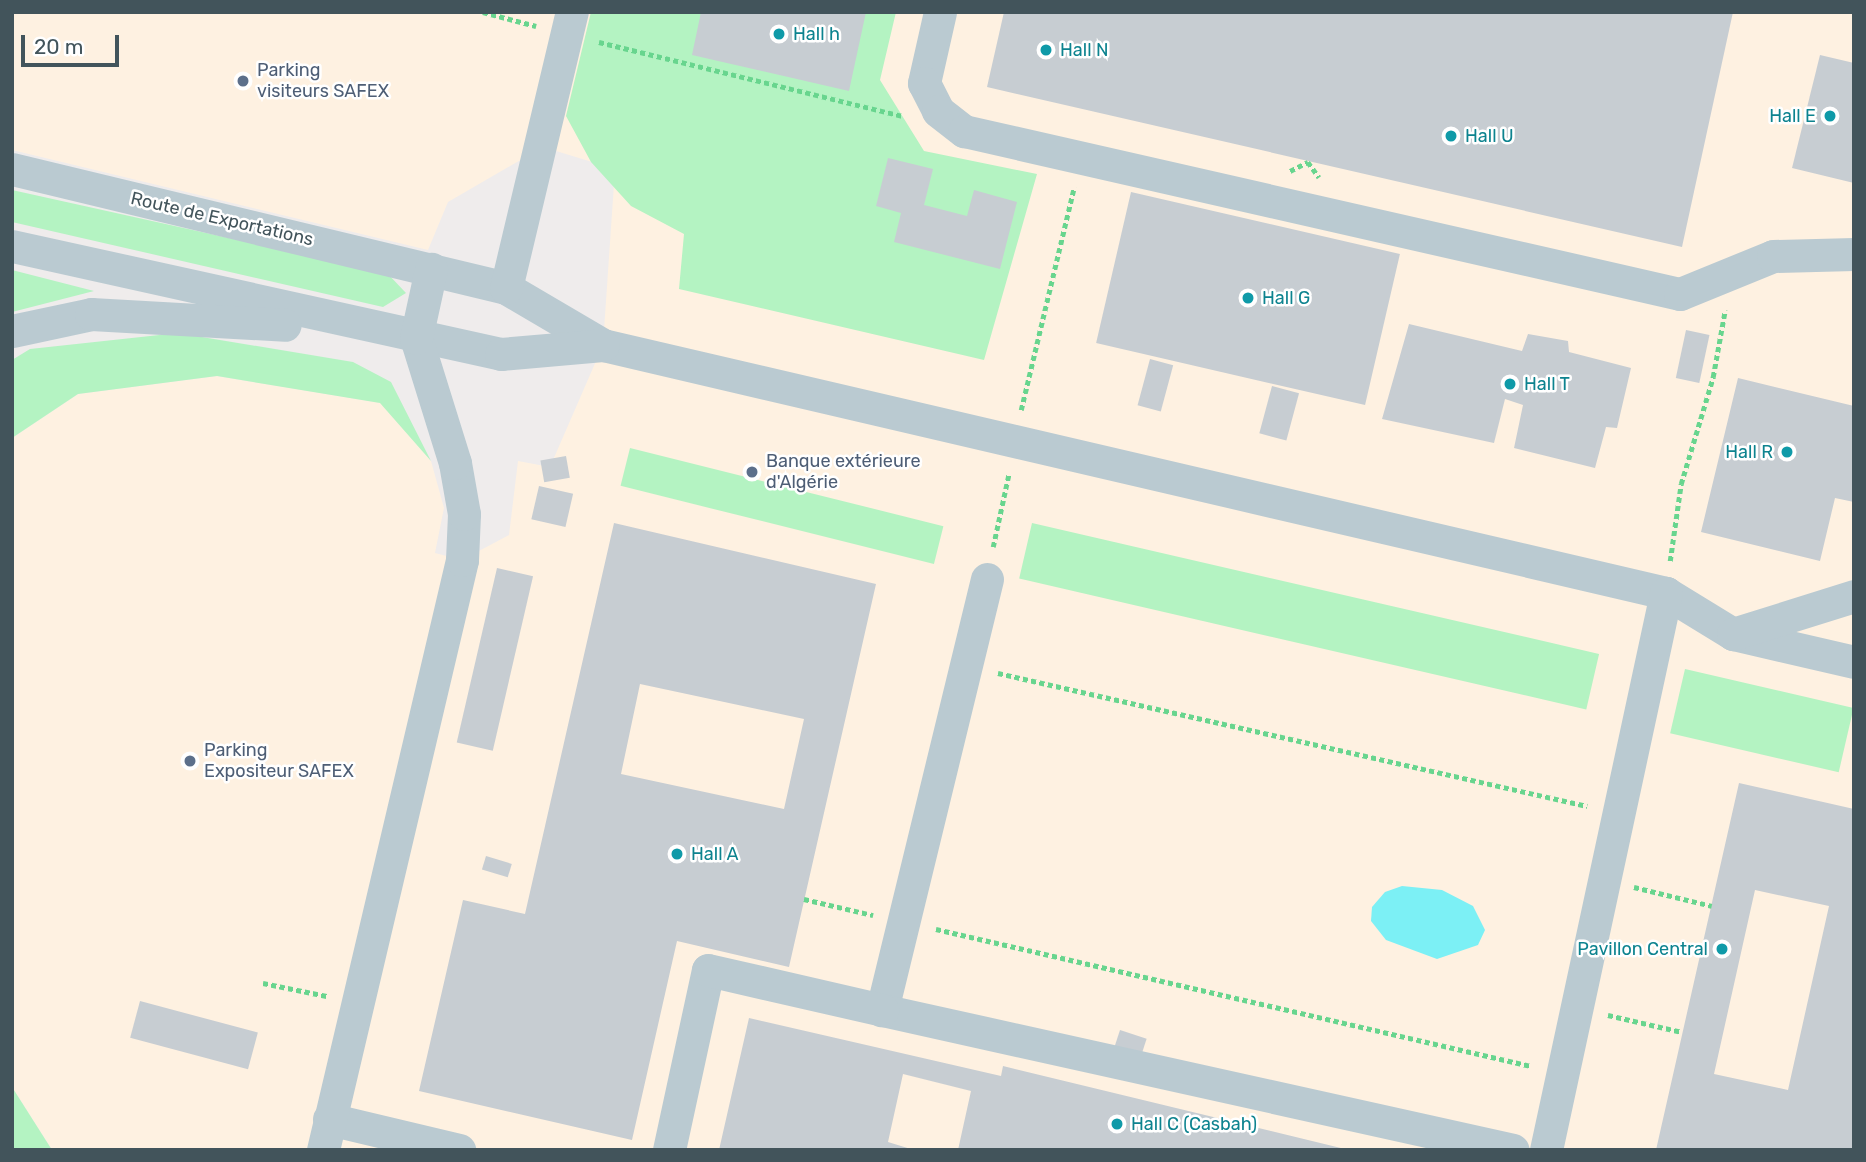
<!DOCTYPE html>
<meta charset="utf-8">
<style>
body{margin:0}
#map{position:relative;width:1866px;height:1162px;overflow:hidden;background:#efecec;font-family:Rubik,sans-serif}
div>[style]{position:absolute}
.commercial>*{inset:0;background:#fef1e1}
.green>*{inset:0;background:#b4f3c2;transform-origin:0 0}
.water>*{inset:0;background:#7cf0f5}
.building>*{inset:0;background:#c7cdd2;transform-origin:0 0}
.path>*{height:4.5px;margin-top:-2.25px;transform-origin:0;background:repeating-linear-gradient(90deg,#68d58e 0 5px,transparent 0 8.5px)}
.minor>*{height:33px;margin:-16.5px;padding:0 16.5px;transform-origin:16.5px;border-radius:16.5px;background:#bacad1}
.dots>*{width:19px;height:19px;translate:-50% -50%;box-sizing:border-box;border:4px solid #fff;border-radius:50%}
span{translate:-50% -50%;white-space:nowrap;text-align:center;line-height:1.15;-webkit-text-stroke:5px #fff;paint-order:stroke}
.culture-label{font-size:18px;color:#0d838f}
.left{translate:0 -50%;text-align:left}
.right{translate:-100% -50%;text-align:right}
.service-label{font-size:18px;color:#4e5e75}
.street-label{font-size:18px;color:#42545b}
.frame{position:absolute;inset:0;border:14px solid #42545b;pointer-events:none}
.scale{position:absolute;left:21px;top:35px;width:98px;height:32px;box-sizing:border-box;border:4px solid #42545b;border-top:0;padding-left:9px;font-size:21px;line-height:24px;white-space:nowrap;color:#42545b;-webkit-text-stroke:5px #fff;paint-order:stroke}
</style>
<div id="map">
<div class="commercial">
<div style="clip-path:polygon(12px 12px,1854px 12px,1854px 1150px,52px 1150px,12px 1087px,12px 438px,78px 394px,217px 376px,381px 403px,431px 461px,444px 508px,435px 553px,462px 560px,509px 535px,518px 461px,550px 467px,603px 345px,615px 169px,543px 147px,448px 202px,428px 250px,12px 150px)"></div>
</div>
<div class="green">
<div style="clip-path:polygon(591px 12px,896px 12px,880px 80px,924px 151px,1037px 174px,984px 360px,679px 289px,684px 234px,631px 206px,591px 162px,566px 116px)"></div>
<div style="clip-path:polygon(12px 190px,387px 273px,406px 293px,383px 307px,12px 222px)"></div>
<div style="clip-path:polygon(12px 270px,94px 291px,12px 312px)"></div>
<div style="clip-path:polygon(178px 333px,353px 362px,391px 382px,431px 461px,380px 403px,217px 376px,78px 394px,12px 438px,12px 360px,30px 349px)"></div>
<div style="left:630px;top:448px;width:323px;height:39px;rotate:14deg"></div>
<div style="left:1032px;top:523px;width:582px;height:57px;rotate:13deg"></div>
<div style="left:1685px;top:669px;width:173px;height:66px;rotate:13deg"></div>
<div style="clip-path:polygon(12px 1087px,52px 1150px,12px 1150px)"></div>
</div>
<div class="water">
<div style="clip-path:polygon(1402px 886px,1442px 890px,1473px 906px,1485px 930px,1478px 945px,1437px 959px,1386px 940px,1371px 921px,1372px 907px,1385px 892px)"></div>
</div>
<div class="building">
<div style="clip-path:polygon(701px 12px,866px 12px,849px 91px,692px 55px)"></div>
<div style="clip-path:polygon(1004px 12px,1733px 12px,1682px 247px,987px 87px)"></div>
<div style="clip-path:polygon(1820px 55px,1854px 63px,1854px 183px,1792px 168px)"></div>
<div style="clip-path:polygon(888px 158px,933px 169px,924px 205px,967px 216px,974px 190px,1017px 202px,1000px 269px,894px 242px,901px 213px,876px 206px)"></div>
<div style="left:1131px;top:192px;width:276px;height:155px;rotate:13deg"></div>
<div style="clip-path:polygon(1409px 324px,1522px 351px,1528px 334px,1568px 341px,1569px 352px,1631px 368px,1617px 428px,1606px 427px,1595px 468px,1514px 448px,1523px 405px,1505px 399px,1494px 443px,1382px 419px)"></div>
<div style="left:1686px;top:330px;width:24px;height:49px;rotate:12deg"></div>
<div style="left:1150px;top:359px;width:24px;height:48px;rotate:15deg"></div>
<div style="clip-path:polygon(1738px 378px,1854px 406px,1854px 502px,1835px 498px,1820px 561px,1701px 532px)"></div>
<div style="left:1272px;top:386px;width:28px;height:49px;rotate:15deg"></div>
<div style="left:566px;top:456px;width:22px;height:26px;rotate:80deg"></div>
<div style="left:539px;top:486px;width:35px;height:34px;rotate:13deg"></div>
<div style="clip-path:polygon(evenodd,614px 523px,876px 584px,789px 967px,677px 941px,632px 1140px,419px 1091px,463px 900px,525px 914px,614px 523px,640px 684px,804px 719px,784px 809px,621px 774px,640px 684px)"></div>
<div style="left:497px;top:568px;width:37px;height:179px;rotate:13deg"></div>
<div style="clip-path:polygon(evenodd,1739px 783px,1854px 809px,1854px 1150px,1656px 1150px,1739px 783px,1755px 890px,1829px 906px,1788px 1090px,1714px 1074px,1755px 890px)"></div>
<div style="left:486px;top:856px;width:27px;height:14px;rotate:17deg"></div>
<div style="left:140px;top:1001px;width:122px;height:38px;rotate:15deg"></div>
<div style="clip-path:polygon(749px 1018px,1001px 1076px,1003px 1066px,1349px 1150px,958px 1150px,971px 1091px,903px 1074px,888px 1142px,914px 1150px,719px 1150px)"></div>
<div style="left:1120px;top:1030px;width:28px;height:19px;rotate:18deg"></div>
</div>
<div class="path">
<div style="left:483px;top:12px;width:55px;rotate:14.8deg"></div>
<div style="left:599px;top:42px;width:313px;rotate:13.7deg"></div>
<div style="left:1290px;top:171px;width:20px;rotate:-27deg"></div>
<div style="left:1308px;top:162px;width:19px;rotate:54deg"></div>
<div style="left:1021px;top:410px;width:229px;rotate:-76.6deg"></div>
<div style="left:993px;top:547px;width:76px;rotate:-77.8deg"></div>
<div style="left:1670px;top:561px;width:78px;rotate:-81.9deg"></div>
<div style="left:1681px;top:484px;width:112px;rotate:-73.3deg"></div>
<div style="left:1713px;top:377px;width:68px;rotate:-79.8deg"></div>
<div style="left:998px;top:673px;width:604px;rotate:12.72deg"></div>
<div style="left:1634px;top:887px;width:80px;rotate:13.7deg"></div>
<div style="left:804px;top:899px;width:71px;rotate:13.1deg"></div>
<div style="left:936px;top:929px;width:611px;rotate:12.97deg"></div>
<div style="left:263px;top:983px;width:65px;rotate:11.5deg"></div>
<div style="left:1608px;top:1015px;width:76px;rotate:12.9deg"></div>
</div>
<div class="minor">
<div style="left:940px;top:12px;width:73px;rotate:102.7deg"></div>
<div style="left:924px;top:83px;width:31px;rotate:63deg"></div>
<div style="left:938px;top:111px;width:33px;rotate:38deg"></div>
<div style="left:964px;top:131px;width:734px;rotate:12.83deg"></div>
<div style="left:1680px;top:294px;width:100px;rotate:-22.2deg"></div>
<div style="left:1773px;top:256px;width:81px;rotate:-1.4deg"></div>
<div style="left:12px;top:169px;width:508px;rotate:13.54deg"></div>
<div style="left:506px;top:288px;width:113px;rotate:30.4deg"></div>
<div style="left:603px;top:345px;width:1092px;rotate:13.13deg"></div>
<div style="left:1666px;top:593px;width:79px;rotate:31.5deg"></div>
<div style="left:1733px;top:634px;width:124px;rotate:13deg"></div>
<div style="left:12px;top:246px;width:501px;rotate:12.45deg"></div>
<div style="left:501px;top:354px;width:102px;rotate:-5deg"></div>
<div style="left:506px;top:288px;width:284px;rotate:-76.6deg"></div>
<div style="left:12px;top:331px;width:81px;rotate:-12.1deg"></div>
<div style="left:91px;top:314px;width:194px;rotate:3.2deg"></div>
<div style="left:987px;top:579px;width:444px;rotate:103.7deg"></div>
<div style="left:882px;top:1010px;width:646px;rotate:12.51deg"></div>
<div style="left:1733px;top:634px;width:127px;rotate:-17.4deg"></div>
<div style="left:329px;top:1119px;width:134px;rotate:13.4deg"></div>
<div style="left:323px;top:1150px;width:606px;rotate:-76.74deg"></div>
<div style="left:462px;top:560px;width:46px;rotate:-87.5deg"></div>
<div style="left:464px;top:514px;width:52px;rotate:-100deg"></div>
<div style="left:455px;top:463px;width:131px;rotate:-107.3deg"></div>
<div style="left:416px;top:338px;width:71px;rotate:-77.7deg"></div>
<div style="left:669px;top:1150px;width:184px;rotate:-77.8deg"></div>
<div style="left:708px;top:970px;width:179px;rotate:12.9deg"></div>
<div style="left:1546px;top:1150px;width:570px;rotate:-77.84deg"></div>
</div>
<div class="dots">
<div style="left:779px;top:34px;background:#0f9aa8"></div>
<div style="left:1046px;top:50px;background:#0f9aa8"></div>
<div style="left:243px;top:81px;background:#5c6f8a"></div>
<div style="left:1830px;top:116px;background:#0f9aa8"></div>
<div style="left:1451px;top:136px;background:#0f9aa8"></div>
<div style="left:1248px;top:298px;background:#0f9aa8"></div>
<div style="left:1510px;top:384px;background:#0f9aa8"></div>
<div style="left:1787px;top:452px;background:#0f9aa8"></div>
<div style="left:752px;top:472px;background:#5c6f8a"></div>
<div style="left:190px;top:761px;background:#5c6f8a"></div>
<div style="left:677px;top:854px;background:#0f9aa8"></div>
<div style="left:1722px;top:949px;background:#0f9aa8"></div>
<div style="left:1117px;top:1124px;background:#0f9aa8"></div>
</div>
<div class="culture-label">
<span class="left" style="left:793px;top:34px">Hall h</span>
<span class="left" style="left:1060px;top:50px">Hall N</span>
<span class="right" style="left:1816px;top:116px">Hall E</span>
<span class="left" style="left:1465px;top:136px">Hall U</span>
<span class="left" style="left:1262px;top:298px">Hall G</span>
<span class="left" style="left:1524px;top:384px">Hall T</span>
<span class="right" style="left:1773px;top:452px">Hall R</span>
<span class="left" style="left:691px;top:854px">Hall A</span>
<span class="right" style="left:1708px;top:949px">Pavillon Central</span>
<span class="left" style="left:1131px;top:1124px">Hall C (Casbah)</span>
</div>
<div class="service-label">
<span class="left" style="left:257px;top:81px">Parking<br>visiteurs SAFEX</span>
<span class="left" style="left:766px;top:472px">Banque extérieure<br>d'Algérie</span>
<span class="left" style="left:204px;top:761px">Parking<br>Expositeur SAFEX</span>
</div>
<div class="street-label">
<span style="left:222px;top:219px;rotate:13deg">Route de Exportations</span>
</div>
<div class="frame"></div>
<div class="scale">20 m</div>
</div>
